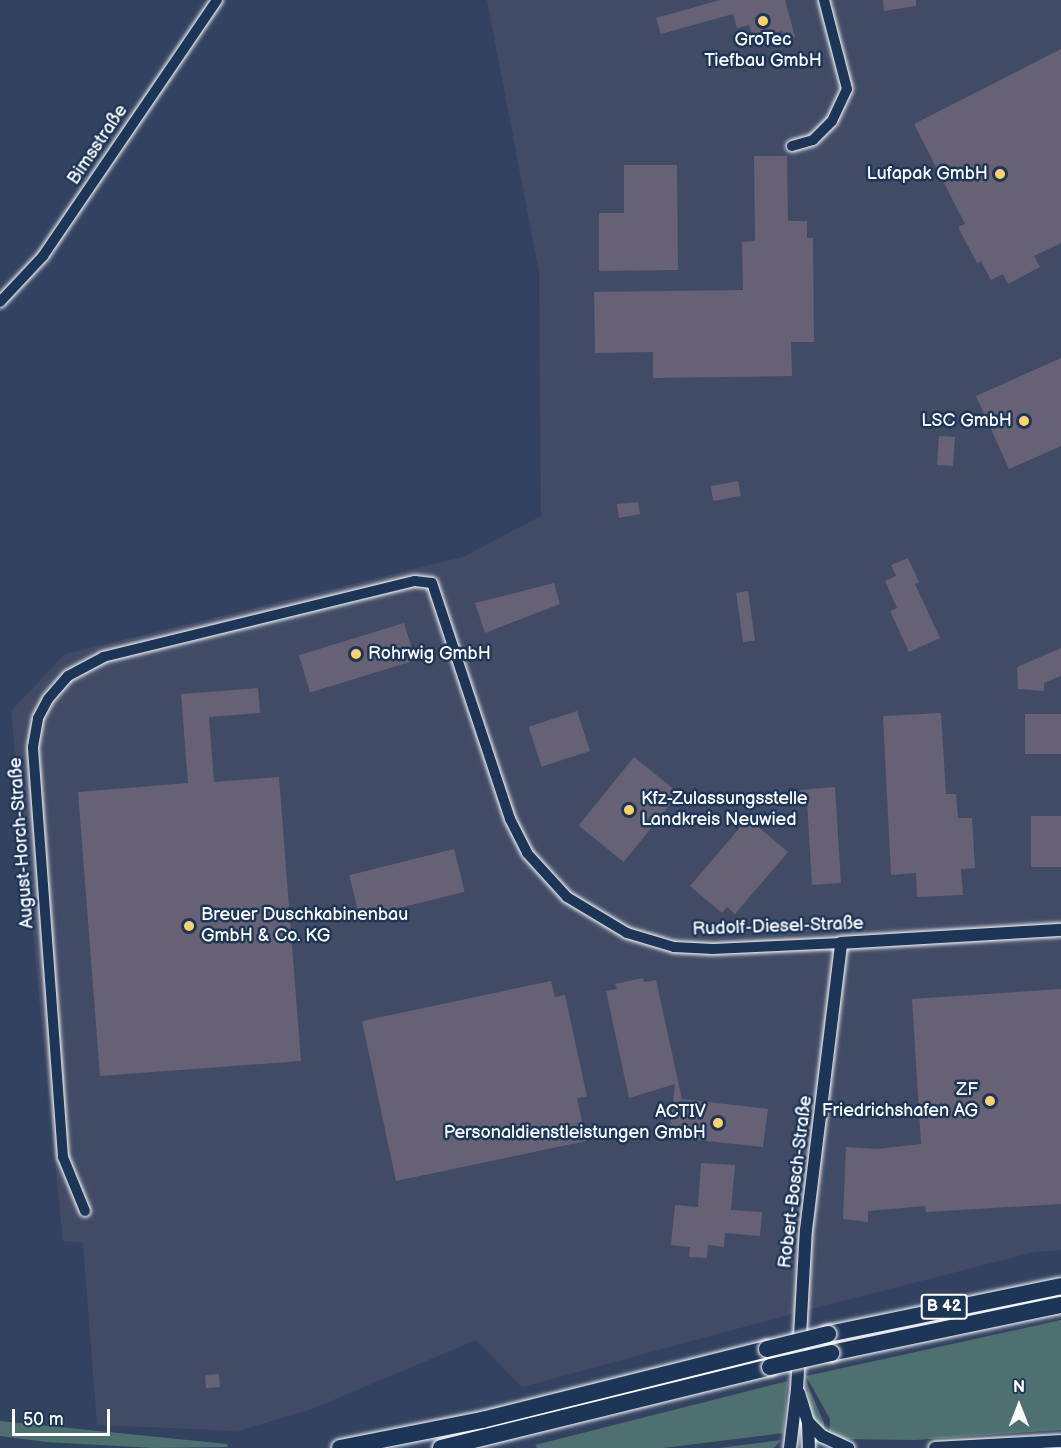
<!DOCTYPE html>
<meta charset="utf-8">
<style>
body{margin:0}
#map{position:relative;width:1061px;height:1448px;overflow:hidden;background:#334260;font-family:"Balsamiq Sans",sans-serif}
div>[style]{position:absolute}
.built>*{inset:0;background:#424b66}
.green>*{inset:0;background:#4e7071}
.building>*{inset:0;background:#666175;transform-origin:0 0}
.roads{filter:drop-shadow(0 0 2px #fff) drop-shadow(0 0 2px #fff)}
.minor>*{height:10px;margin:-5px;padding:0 5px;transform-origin:5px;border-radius:5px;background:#1d3557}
.tertiary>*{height:12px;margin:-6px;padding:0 6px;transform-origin:6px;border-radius:6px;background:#1d3557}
.trunk>*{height:16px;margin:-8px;padding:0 8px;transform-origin:8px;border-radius:8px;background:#1d3557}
.bridges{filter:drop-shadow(0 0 2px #fff) drop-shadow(0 0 2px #fff)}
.trunk-bridge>*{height:16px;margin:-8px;padding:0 8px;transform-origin:8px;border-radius:8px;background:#1d3557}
.dots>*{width:16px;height:16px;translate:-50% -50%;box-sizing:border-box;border:3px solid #1d3557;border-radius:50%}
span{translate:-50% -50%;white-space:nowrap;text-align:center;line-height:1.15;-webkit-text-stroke:5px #1d3557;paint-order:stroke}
.shield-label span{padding:2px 4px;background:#1d3557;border:2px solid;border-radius:4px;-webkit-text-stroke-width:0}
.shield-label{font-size:16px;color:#fff;font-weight:700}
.poi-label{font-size:18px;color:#fff}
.right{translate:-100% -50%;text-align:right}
.left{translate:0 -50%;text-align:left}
.street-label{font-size:18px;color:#fff}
.north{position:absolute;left:989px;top:1376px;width:60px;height:60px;-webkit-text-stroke:4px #1d3557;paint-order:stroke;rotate:0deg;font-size:16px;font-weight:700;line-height:24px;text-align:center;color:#fff}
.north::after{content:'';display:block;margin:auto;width:21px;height:27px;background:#fff;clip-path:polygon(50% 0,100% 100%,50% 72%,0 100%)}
.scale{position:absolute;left:12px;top:1409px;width:98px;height:27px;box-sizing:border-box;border:3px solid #fff;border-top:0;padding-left:8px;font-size:18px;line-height:21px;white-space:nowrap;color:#fff;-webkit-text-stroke:4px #1d3557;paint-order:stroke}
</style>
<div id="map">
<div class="built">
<div style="clip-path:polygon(487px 0,1061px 0,1061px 1250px,1035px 1252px,795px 1313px,522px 1387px,476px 1340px,312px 1409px,238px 1431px,97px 1425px,83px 1243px,63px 1241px,11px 711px,65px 654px,463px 557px,541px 516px,539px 272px)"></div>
</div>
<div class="green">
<div style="clip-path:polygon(1061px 1320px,1061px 1430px,915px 1440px,839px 1439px,829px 1434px,830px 1419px,806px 1376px)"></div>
<div style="clip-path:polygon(788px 1381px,783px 1433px,663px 1448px,537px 1448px,535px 1445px)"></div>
<div style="clip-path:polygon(806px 1381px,824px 1423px,824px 1430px,812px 1417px)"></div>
<div style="clip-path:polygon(0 1421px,227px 1444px,228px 1447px,154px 1448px,46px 1442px,0 1436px)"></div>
<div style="clip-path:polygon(781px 1440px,774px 1448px,718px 1448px)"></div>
</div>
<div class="building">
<div style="clip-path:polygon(720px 0,785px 0,795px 37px,785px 40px,782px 31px,754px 39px,749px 25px,737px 28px,733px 14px,661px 34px,656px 18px)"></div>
<div style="clip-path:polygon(883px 0,916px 0,916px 6px,884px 11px)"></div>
<div style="clip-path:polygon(1061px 49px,1061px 243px,1034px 256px,1040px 267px,1008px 284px,1003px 274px,991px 280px,981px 261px,977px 263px,958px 227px,965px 224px,914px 124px)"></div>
<div style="clip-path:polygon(754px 156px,787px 156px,788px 221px,807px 221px,807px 238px,813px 238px,814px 342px,791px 342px,792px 376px,653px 378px,653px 352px,595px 353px,594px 292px,743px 290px,742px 242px,755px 241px)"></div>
<div style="clip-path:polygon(624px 165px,677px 165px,678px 270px,599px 271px,599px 213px,624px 213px)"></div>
<div style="clip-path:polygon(1061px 358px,1061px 446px,1009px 469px,976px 396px)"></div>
<div style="left:939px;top:436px;width:16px;height:29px;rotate:4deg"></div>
<div style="left:738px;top:481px;width:15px;height:28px;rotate:79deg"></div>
<div style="clip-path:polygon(638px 502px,640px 514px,619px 518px,617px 504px)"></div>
<div style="clip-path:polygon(908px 558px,919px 582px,915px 584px,940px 638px,909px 652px,890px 611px,897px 608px,885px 581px,896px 576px,891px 565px)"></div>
<div style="clip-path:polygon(554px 583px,560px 604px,485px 633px,475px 603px)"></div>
<div style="left:748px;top:591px;width:50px;height:12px;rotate:82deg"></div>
<div style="left:404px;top:623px;width:39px;height:110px;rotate:73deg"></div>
<div style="clip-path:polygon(1061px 648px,1061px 676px,1044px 683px,1044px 691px,1018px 689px,1017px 667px)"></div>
<div style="clip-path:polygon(258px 688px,260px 713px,209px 717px,214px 782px,279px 777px,301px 1061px,100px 1076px,78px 792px,188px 783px,181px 694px)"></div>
<div style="left:577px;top:711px;width:42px;height:51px;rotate:72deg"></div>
<div style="clip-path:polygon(941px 713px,946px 794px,956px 794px,958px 818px,972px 818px,975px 868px,961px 869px,963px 895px,917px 897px,916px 873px,891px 875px,883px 716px)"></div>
<div style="left:1061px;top:714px;width:40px;height:36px;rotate:90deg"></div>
<div style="left:634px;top:757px;width:58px;height:88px;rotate:39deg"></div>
<div style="clip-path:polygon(835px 787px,841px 883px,812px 885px,807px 802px,801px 802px,800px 790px)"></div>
<div style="left:1061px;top:816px;width:51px;height:30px;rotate:90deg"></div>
<div style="clip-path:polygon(748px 818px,788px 852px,735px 914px,727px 907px,722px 913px,690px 886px)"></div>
<div style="left:454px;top:849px;width:44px;height:108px;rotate:76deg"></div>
<div style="clip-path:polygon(643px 978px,644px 982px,656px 980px,682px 1099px,768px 1109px,763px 1147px,669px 1137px,675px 1084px,629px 1098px,606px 991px,617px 989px,615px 984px)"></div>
<div style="clip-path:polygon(551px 981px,555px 997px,565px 995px,587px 1097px,577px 1098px,586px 1141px,396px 1181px,362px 1021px)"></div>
<div style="clip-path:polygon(1061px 989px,1061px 1204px,926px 1212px,925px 1206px,868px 1211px,868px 1222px,843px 1219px,846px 1147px,877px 1149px,921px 1144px,912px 999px)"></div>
<div style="clip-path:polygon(701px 1163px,735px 1165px,731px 1210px,762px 1212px,760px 1236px,725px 1233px,724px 1247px,708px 1245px,707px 1258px,689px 1257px,690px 1247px,671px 1245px,675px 1205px,698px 1207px)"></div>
<div style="left:219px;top:1374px;width:13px;height:14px;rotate:86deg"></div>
</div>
<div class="roads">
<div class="minor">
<div style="left:792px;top:146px;width:22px;rotate:-16deg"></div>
<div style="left:813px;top:140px;width:27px;rotate:-45deg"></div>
<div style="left:832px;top:121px;width:35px;rotate:-65deg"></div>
<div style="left:847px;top:89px;width:92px;rotate:-104.5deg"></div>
<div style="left:0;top:302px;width:63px;rotate:-46.9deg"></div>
<div style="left:43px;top:256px;width:310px;rotate:-55.8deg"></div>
<div style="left:85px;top:1211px;width:58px;rotate:-112.2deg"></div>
<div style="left:63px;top:1157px;width:411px;rotate:-94.2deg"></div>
<div style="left:33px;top:747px;width:29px;rotate:-80deg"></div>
<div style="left:38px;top:718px;width:21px;rotate:-62deg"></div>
<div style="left:48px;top:699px;width:30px;rotate:-49deg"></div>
<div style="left:68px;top:676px;width:40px;rotate:-28deg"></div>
<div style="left:103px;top:657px;width:321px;rotate:-13.7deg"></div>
<div style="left:415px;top:581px;width:17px;rotate:7deg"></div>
<div style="left:432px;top:583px;width:249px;rotate:71.7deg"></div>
<div style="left:510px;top:819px;width:38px;rotate:63deg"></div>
<div style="left:527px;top:853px;width:59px;rotate:47.7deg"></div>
<div style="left:567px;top:897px;width:70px;rotate:31deg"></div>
<div style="left:627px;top:933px;width:49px;rotate:16.6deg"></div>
<div style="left:674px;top:947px;width:39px;rotate:3deg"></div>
<div style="left:713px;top:949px;width:128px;rotate:-2.7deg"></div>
</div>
<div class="tertiary">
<div style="left:799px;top:1393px;width:30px;rotate:73deg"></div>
<div style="left:808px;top:1422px;width:26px;rotate:88deg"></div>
<div style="left:808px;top:1422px;width:20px;rotate:45deg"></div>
<div style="left:822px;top:1436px;width:29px;rotate:25deg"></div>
<div style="left:790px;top:1448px;width:59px;rotate:-83.2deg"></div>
<div style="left:797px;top:1389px;width:159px;rotate:-86.8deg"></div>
<div style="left:806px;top:1230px;width:289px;rotate:-83deg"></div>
<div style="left:841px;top:943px;width:220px;rotate:-3.4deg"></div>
<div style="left:935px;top:1448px;width:126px;rotate:-3.2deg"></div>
</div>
<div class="trunk">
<div style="left:828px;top:1334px;width:238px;rotate:-11.6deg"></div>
<div style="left:831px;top:1353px;width:235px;rotate:-11.8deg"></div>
<div style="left:340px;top:1448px;width:145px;rotate:-11.2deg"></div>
<div style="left:482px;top:1420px;width:294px;rotate:-14deg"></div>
<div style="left:441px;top:1448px;width:339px;rotate:-13.8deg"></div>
</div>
</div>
<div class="bridges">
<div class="trunk-bridge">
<div style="left:767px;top:1349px;width:63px;rotate:-13.8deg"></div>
<div style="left:770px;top:1367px;width:63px;rotate:-12.9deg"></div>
</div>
</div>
<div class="dots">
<div style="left:763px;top:21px;background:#ffd166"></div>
<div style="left:1000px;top:174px;background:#ffd166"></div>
<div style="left:1024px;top:421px;background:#ffd166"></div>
<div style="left:356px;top:654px;background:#ffd166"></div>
<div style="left:629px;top:810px;background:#ffd166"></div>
<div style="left:189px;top:926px;background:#ffd166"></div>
<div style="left:990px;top:1101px;background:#ffd166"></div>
<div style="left:718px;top:1123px;background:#ffd166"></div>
</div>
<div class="shield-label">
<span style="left:944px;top:1307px">B 42</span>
</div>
<div class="poi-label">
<span style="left:763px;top:51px">GroTec<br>Tiefbau GmbH</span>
<span class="right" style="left:988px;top:174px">Lufapak GmbH</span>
<span class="right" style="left:1012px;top:421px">LSC GmbH</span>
<span class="left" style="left:368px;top:654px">Rohrwig GmbH</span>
<span class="left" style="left:641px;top:810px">Kfz-Zulassungsstelle<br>Landkreis Neuwied</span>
<span class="left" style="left:201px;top:926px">Breuer Duschkabinenbau<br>GmbH &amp; Co. KG</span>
<span class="right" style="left:978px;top:1101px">ZF<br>Friedrichshafen AG</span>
<span class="right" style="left:706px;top:1123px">ACTIV<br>Personaldienstleistungen GmbH</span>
</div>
<div class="street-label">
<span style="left:98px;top:145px;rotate:-56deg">Bimsstraße</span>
<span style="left:22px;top:843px;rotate:-94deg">August-Horch-Straße</span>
<span style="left:778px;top:927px;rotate:-2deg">Rudolf-Diesel-Straße</span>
<span style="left:796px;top:1182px;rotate:-83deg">Robert-Bosch-Straße</span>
</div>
<div class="north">N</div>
<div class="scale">50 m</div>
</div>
